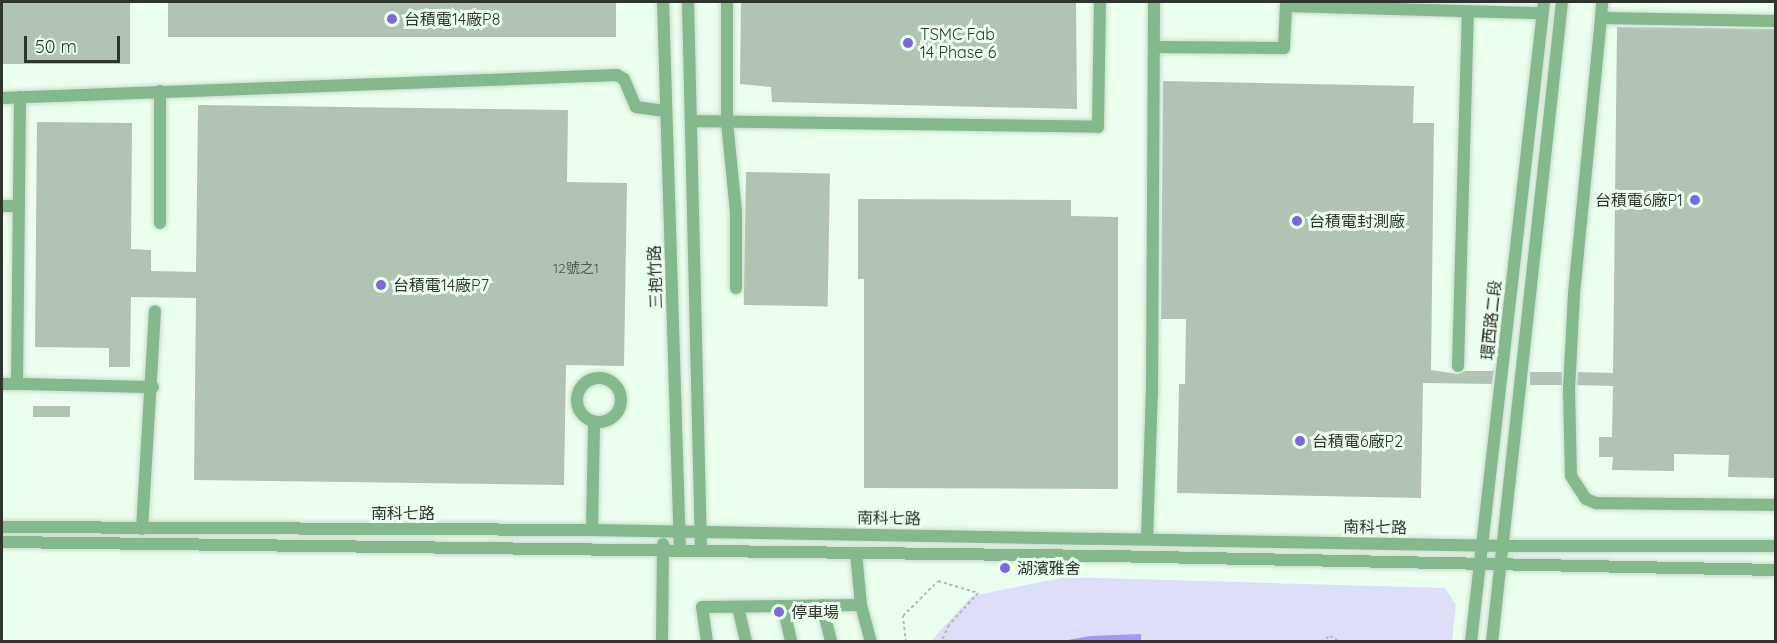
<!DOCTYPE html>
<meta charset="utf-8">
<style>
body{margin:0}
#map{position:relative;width:1777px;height:643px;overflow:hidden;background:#ebffee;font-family:Quicksand,"Noto Sans TC",sans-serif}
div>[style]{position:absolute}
.green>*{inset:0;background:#dfdef9}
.water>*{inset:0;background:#a19af3}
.building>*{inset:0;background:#b1c3b3;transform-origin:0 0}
.path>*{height:2px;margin-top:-1px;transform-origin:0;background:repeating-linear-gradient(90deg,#adbdaf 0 3px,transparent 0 6px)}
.roads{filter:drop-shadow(0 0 2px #c9dbcc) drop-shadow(0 0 2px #c9dbcc)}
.minor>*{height:12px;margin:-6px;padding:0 6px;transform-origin:6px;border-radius:6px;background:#83b98d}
.minor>.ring{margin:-6px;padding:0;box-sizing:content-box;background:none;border:12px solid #83b98d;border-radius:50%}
.dots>*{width:16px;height:16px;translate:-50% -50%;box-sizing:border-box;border:3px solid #ebffee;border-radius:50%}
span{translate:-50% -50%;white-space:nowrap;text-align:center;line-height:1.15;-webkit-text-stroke:6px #ebffee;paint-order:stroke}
.number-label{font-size:14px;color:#4f5850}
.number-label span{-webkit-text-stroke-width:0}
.poi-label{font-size:16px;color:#2e352f}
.left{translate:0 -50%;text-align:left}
.right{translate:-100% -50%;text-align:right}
.street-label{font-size:16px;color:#2e352f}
.frame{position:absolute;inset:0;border:3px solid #2e352f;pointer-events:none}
.scale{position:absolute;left:24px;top:36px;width:96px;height:27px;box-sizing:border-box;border:3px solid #2e352f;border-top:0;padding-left:8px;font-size:18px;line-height:21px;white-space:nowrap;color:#2e352f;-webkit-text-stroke:4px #ebffee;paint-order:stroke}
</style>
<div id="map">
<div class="green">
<div style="clip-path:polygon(1066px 577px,1445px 588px,1456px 605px,1452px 641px,930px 642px,972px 596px)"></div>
</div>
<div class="water">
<div style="clip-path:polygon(1141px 634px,1141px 641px,1062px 641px,1090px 636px)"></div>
</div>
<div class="building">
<div style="left:2px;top:2px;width:128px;height:62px"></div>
<div style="left:168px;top:2px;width:448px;height:35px"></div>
<div style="clip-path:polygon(741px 2px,1076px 2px,1077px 109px,772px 102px,771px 87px,740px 84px)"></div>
<div style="clip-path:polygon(1617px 27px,1776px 29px,1776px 478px,1728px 477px,1729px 455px,1674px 454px,1674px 471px,1612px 470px,1613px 457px,1599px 457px,1599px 437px,1612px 437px,1613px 386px,1577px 385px,1578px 372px,1613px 373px)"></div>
<div style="clip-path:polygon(1163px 81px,1414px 86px,1413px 123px,1434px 123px,1431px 370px,1458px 374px,1465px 371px,1494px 371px,1492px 384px,1423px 383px,1421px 498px,1177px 493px,1179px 384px,1185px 384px,1186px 319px,1161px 319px)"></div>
<div style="clip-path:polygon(198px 105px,568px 110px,567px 182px,627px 183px,624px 366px,566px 365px,564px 485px,194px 480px,196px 298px,131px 297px,130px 367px,109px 367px,109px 348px,35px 347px,37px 122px,132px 123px,131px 249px,151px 250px,151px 271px,196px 272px)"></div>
<div style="left:746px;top:172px;width:84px;height:133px;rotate:1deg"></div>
<div style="clip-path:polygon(858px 199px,1071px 200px,1071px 216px,1118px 217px,1118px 489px,864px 488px,864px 279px,858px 279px)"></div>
<div style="left:1530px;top:372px;width:32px;height:13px"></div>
<div style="left:33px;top:406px;width:37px;height:11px"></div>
</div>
<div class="path">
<div style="left:906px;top:642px;width:26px;rotate:-97deg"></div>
<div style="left:903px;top:616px;width:49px;rotate:-45deg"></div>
<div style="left:938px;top:581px;width:42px;rotate:16.7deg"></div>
<div style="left:978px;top:593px;width:43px;rotate:132.2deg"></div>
<div style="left:949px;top:625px;width:19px;rotate:115deg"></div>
<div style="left:1321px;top:642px;width:11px;rotate:-34deg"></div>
<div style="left:1330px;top:636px;width:13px;rotate:29deg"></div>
</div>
<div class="roads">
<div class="minor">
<div style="left:663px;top:2px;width:549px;rotate:88.23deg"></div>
<div style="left:688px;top:2px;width:549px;rotate:88.64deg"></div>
<div style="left:727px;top:2px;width:120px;rotate:90deg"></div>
<div style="left:727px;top:122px;width:90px;rotate:84.3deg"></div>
<div style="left:736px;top:212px;width:76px;rotate:90deg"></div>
<div style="left:1601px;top:18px;width:16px;rotate:-86deg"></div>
<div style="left:1776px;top:21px;width:175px;rotate:-179deg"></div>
<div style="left:1601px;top:18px;width:277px;rotate:95.6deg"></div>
<div style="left:1574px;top:294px;width:95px;rotate:93deg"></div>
<div style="left:1569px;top:389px;width:87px;rotate:88.7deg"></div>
<div style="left:1571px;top:476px;width:27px;rotate:57deg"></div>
<div style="left:1586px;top:499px;width:11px;rotate:22deg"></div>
<div style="left:1596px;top:503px;width:180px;rotate:0.6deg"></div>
<div style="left:1154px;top:47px;width:130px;rotate:0.4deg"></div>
<div style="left:1284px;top:48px;width:42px;rotate:-87.3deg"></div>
<div style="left:1286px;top:6px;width:256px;rotate:1.6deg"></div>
<div style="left:2px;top:98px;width:615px;rotate:-2.14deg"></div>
<div style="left:617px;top:75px;width:8px;rotate:30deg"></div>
<div style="left:624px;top:79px;width:30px;rotate:67deg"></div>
<div style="left:636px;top:107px;width:30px;rotate:8deg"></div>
<div style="left:691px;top:121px;width:407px;rotate:0.8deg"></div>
<div style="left:1098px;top:127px;width:125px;rotate:-89.1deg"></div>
<div style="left:2px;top:206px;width:17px"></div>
<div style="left:160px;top:223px;width:132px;rotate:-90deg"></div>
<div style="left:1458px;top:366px;width:353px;rotate:-88.4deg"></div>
<div class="ring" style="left:577px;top:378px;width:32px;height:32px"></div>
<div style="left:2px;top:384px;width:15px"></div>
<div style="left:17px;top:384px;width:287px;rotate:-89.4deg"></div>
<div style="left:17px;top:384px;width:136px;rotate:1.3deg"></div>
<div style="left:2px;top:527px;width:590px;rotate:0.29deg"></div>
<div style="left:592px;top:530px;width:912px;rotate:1.01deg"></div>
<div style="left:1504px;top:546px;width:272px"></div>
<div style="left:142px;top:529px;width:218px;rotate:-86.6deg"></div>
<div style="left:592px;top:530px;width:108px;rotate:-88.9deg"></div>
<div style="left:1147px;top:539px;width:147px;rotate:-88.1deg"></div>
<div style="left:1152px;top:392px;width:390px;rotate:-89.7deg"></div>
<div style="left:2px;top:542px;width:1105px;rotate:0.73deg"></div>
<div style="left:1107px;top:556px;width:669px;rotate:1.2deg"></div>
<div style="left:856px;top:553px;width:52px;rotate:84.5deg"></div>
<div style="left:861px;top:605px;width:38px;rotate:75deg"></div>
<div style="left:822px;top:605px;width:38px;rotate:76deg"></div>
<div style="left:783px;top:606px;width:37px;rotate:77deg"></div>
<div style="left:738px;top:607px;width:36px;rotate:77deg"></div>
<div style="left:662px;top:642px;width:98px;rotate:-89.4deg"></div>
<div style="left:707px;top:642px;width:35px;rotate:-98deg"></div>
<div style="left:702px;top:607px;width:159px;rotate:-0.7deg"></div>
<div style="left:1471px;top:642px;width:644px;rotate:-83.49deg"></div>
<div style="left:1492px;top:642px;width:644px;rotate:-83.76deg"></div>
</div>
</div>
<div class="dots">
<div style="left:392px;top:19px;background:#7a68e3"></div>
<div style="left:908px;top:43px;background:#7a68e3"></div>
<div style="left:1695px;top:200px;background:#7a68e3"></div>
<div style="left:1297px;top:221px;background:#7a68e3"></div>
<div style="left:381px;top:285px;background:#7a68e3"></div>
<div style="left:1300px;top:441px;background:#7a68e3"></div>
<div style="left:1005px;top:568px;background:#7a68e3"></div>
<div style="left:779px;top:612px;background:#7a68e3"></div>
</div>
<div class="number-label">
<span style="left:576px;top:268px">12號之1</span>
</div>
<div class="poi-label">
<span class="left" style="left:404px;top:19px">台積電14廠P8</span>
<span class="left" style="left:920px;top:43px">TSMC Fab<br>14 Phase 6</span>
<span class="right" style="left:1683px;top:200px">台積電6廠P1</span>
<span class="left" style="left:1309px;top:221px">台積電封測廠</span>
<span class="left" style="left:393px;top:285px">台積電14廠P7</span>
<span class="left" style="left:1312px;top:441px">台積電6廠P2</span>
<span class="left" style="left:1017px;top:568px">湖濱雅舍</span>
<span class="left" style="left:791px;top:612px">停車場</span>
</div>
<div class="street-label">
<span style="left:655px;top:277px;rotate:-92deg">三抱竹路</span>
<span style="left:1491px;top:320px;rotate:-84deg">環西路二段</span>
<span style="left:403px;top:513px">南科七路</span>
<span style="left:889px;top:518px;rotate:1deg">南科七路</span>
<span style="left:1375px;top:527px;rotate:1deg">南科七路</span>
</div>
<div class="frame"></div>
<div class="scale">50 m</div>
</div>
